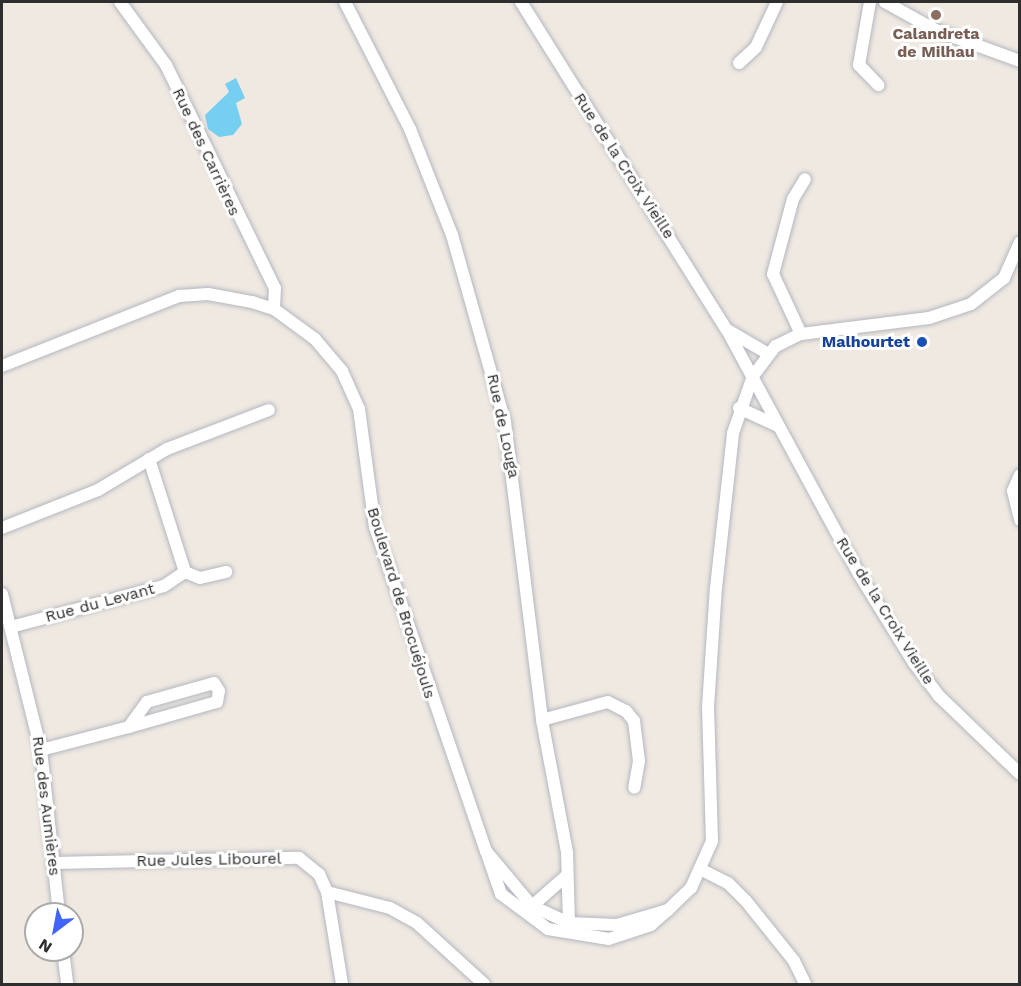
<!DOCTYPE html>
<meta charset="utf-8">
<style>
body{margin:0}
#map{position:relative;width:1021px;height:986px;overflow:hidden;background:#efe9e1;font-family:"Work Sans",sans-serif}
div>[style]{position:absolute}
.water>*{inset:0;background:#75cff0}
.roads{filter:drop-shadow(0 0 2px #b4b7c1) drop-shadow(0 0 2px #b4b7c1)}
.street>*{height:12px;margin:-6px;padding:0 6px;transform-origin:6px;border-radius:6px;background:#fff}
.dots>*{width:16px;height:16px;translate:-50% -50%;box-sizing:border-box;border:3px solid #fff;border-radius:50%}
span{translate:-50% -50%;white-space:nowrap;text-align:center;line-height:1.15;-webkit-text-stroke:6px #fff;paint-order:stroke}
.education-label{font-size:16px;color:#785e54;font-weight:700}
.street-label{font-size:16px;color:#2e2e2e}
.transit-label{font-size:16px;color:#164399;font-weight:700}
.right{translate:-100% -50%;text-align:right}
.frame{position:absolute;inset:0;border:3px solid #2e2e2e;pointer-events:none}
.north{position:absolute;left:24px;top:902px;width:60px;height:60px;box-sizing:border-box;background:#fff;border:2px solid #ababab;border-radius:50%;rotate:212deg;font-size:16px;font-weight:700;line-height:24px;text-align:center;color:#2e2e2e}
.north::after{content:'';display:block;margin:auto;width:21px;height:27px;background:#4264fb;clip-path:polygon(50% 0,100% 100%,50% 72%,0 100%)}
</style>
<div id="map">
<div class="water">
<div style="clip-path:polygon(236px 78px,245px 98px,236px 103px,242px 124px,233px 135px,219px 137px,208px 129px,205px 115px,229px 92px,225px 84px)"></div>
</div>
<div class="roads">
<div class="street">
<div style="left:120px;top:2px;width:78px;rotate:53.9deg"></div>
<div style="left:166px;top:65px;width:248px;rotate:64deg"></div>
<div style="left:275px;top:288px;width:21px;rotate:93deg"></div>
<div style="left:345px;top:2px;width:143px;rotate:62.9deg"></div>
<div style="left:410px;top:129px;width:114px;rotate:68.4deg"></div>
<div style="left:452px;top:235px;width:194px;rotate:74.2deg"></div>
<div style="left:505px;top:422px;width:300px;rotate:82.9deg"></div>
<div style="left:542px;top:720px;width:134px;rotate:79.3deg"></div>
<div style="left:567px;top:852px;width:71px;rotate:88.4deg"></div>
<div style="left:521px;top:2px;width:387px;rotate:57.9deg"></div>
<div style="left:727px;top:330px;width:277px;rotate:61.6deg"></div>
<div style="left:859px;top:574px;width:105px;rotate:58.3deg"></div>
<div style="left:914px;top:663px;width:41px;rotate:52.9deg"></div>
<div style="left:939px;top:696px;width:112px;rotate:43.9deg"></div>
<div style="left:870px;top:2px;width:64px;rotate:99.9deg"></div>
<div style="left:859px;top:65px;width:28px;rotate:46deg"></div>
<div style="left:885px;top:2px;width:57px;rotate:29.2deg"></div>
<div style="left:935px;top:30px;width:90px;rotate:20deg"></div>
<div style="left:739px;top:63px;width:23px;rotate:-43deg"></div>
<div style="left:756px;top:47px;width:50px;rotate:-65deg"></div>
<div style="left:729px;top:331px;width:44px;rotate:30.1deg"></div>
<div style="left:801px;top:334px;width:66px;rotate:-115deg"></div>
<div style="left:773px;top:274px;width:78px;rotate:-75.1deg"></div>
<div style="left:793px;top:199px;width:23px;rotate:-59deg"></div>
<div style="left:2px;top:366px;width:190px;rotate:-21.6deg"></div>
<div style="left:179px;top:296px;width:29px;rotate:-4deg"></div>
<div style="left:208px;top:294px;width:45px;rotate:10.3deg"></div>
<div style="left:252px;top:302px;width:23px;rotate:18deg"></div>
<div style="left:274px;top:309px;width:51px;rotate:36.2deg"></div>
<div style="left:315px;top:339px;width:42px;rotate:49.8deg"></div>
<div style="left:342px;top:371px;width:42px;rotate:65.9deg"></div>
<div style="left:359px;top:409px;width:119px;rotate:82.3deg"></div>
<div style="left:375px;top:527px;width:342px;rotate:71.1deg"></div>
<div style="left:739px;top:408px;width:43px;rotate:24.8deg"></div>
<div style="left:149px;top:459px;width:119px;rotate:72.3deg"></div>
<div style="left:1020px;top:475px;width:17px;rotate:114deg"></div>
<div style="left:1013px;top:491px;width:30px;rotate:76deg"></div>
<div style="left:2px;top:528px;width:103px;rotate:-21.6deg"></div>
<div style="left:98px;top:490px;width:80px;rotate:-30.7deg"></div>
<div style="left:167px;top:449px;width:109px;rotate:-20.9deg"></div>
<div style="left:185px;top:572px;width:16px;rotate:22deg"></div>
<div style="left:200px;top:578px;width:27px;rotate:-13deg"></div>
<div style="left:2px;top:594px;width:161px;rotate:76deg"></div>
<div style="left:41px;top:750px;width:165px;rotate:83.7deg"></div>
<div style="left:11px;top:627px;width:158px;rotate:-15deg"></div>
<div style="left:164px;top:586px;width:25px;rotate:-34deg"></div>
<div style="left:542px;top:720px;width:68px;rotate:-15.3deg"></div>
<div style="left:608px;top:702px;width:20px;rotate:27deg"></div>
<div style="left:626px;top:711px;width:13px;rotate:51deg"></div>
<div style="left:634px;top:721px;width:40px;rotate:82.9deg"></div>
<div style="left:639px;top:761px;width:27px;rotate:100deg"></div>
<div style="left:41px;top:750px;width:91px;rotate:-14.6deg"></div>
<div style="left:129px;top:727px;width:91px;rotate:-15.9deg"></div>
<div style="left:217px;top:702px;width:11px;rotate:-80deg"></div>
<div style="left:219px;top:691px;width:9px;rotate:-122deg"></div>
<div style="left:214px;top:683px;width:70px;rotate:164.2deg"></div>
<div style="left:147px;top:702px;width:31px;rotate:126deg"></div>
<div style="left:486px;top:851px;width:72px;rotate:50.1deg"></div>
<div style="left:532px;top:906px;width:41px;rotate:24.7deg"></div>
<div style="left:569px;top:923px;width:48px;rotate:2.4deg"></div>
<div style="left:617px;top:925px;width:53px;rotate:-16.4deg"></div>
<div style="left:668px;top:910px;width:23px;rotate:139deg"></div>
<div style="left:651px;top:925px;width:44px;rotate:161.6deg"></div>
<div style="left:609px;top:939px;width:62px;rotate:-170.7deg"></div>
<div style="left:548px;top:929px;width:59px;rotate:-143.3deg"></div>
<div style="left:501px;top:894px;width:46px;rotate:-109.2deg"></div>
<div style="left:53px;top:863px;width:246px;rotate:-1.2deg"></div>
<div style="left:299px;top:858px;width:26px;rotate:39deg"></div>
<div style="left:319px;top:874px;width:20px;rotate:66deg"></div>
<div style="left:327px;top:892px;width:93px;rotate:80.7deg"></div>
<div style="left:702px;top:870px;width:29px;rotate:27deg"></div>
<div style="left:728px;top:883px;width:25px;rotate:45deg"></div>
<div style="left:746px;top:901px;width:77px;rotate:51.3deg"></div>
<div style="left:794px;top:961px;width:25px;rotate:64deg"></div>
<div style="left:327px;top:892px;width:65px;rotate:14.3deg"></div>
<div style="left:390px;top:908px;width:31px;rotate:29deg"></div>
<div style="left:417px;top:923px;width:91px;rotate:42.3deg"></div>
<div style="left:532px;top:906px;width:44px;rotate:-41.3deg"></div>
<div style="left:668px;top:910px;width:32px;rotate:-44deg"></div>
<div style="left:691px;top:888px;width:51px;rotate:-65.9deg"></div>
<div style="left:712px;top:841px;width:134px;rotate:-91.7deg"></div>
<div style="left:708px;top:707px;width:119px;rotate:-86.2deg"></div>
<div style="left:716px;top:588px;width:156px;rotate:-83.7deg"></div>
<div style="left:733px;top:433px;width:60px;rotate:-70.7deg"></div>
<div style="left:753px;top:376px;width:38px;rotate:-53deg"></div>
<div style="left:776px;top:346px;width:28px;rotate:-26deg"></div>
<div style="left:801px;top:334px;width:129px;rotate:-7.1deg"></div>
<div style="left:929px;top:318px;width:44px;rotate:-18.4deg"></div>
<div style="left:971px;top:304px;width:42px;rotate:-38.2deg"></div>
<div style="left:1004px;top:278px;width:39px;rotate:-66deg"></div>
<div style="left:63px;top:950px;width:34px;rotate:83deg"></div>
</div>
</div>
<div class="dots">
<div style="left:936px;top:15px;background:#8d6e63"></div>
<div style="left:922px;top:342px;background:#1a4fb4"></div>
</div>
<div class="education-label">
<span style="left:936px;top:43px">Calandreta<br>de Milhau</span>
</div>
<div class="street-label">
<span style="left:206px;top:152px;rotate:65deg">Rue des Carrières</span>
<span style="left:624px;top:166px;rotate:57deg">Rue de la Croix Vieille</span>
<span style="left:503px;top:426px;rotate:78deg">Rue de Louga</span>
<span style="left:100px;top:603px;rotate:-15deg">Rue du Levant</span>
<span style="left:401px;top:603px;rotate:73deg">Boulevard de Brocuéjouls</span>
<span style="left:885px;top:611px;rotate:58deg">Rue de la Croix Vieille</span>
<span style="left:46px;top:806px;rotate:83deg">Rue des Aumières</span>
<span style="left:209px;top:860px;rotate:-1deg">Rue Jules Libourel</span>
</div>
<div class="transit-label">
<span class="right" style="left:910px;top:342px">Malhourtet</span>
</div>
<div class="frame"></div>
<div class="north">N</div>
</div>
